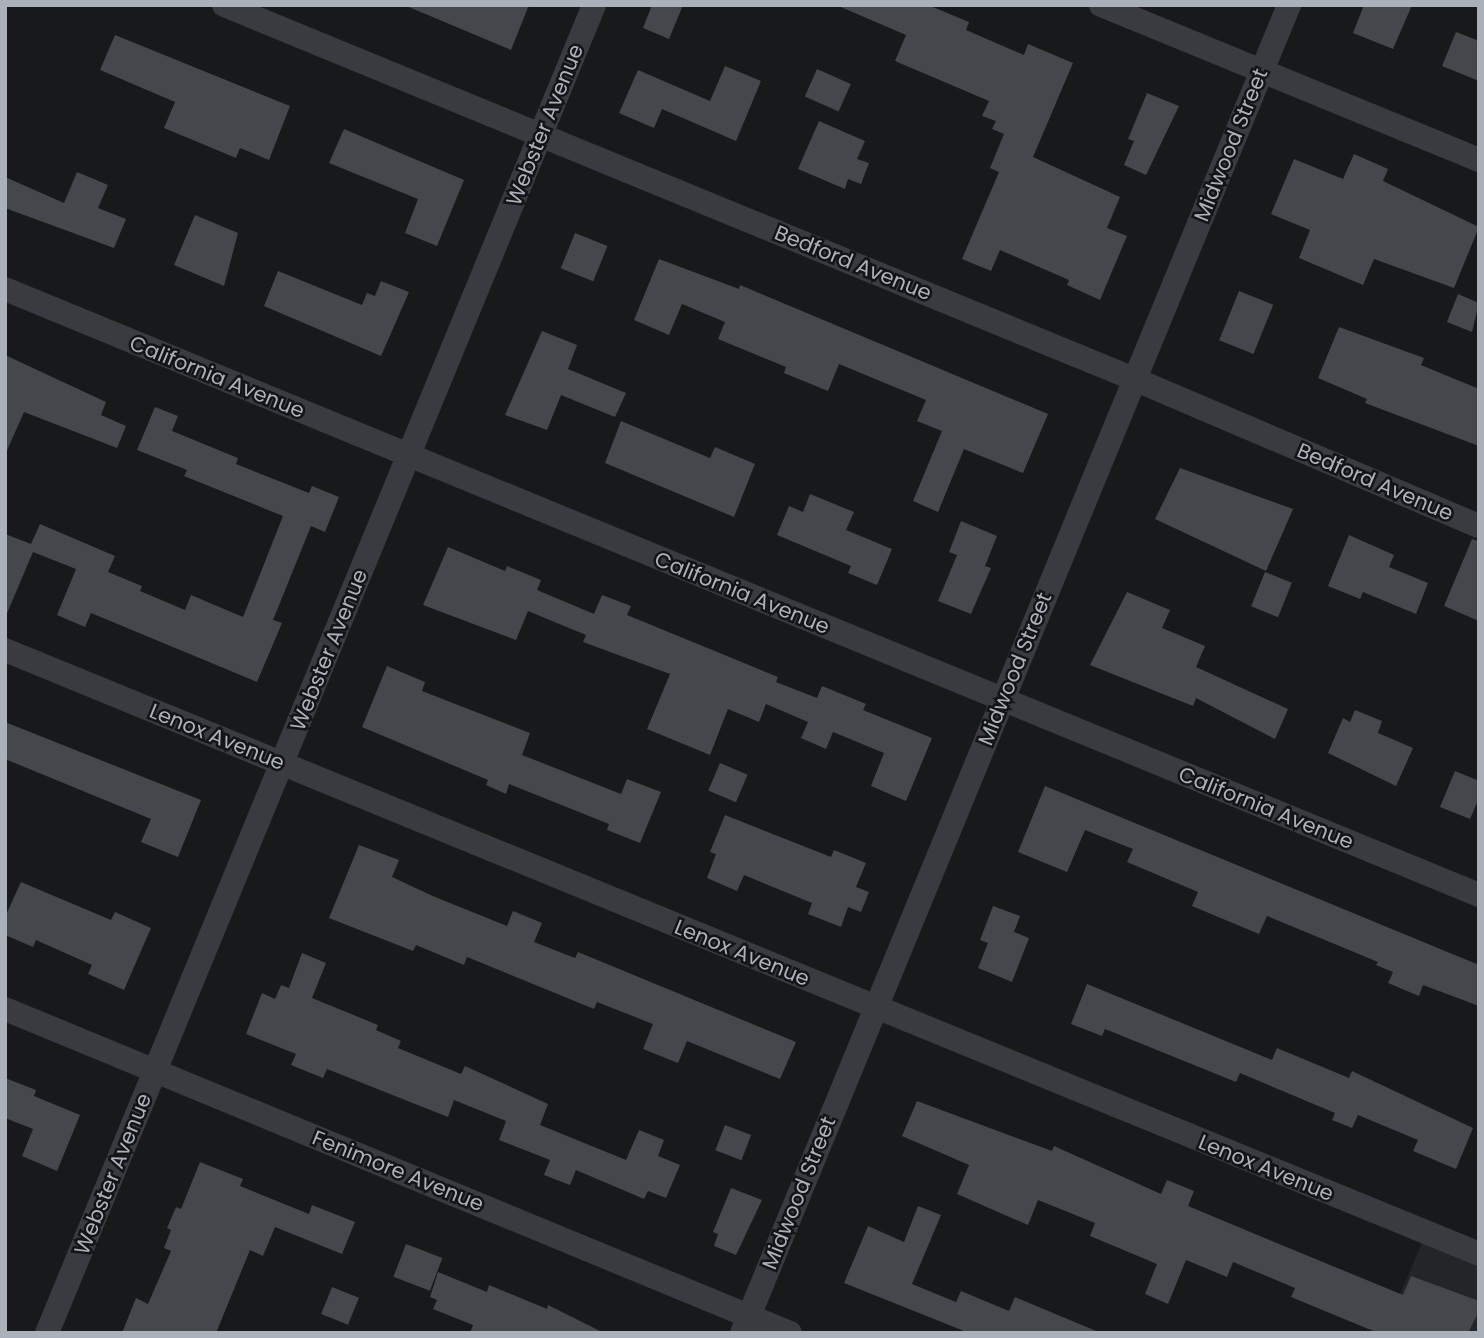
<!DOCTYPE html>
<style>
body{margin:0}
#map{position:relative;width:1484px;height:1338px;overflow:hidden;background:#18191b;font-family:Poppins,sans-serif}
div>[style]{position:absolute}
.built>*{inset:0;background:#242528}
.building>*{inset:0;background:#44474b;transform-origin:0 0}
.street>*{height:24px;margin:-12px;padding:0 12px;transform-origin:12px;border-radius:12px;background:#393b40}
span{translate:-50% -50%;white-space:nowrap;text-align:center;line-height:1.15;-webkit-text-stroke:5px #131416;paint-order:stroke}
.street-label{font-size:21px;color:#aab1bb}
.frame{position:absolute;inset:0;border:7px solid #aab1bb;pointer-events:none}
</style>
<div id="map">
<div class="built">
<div style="clip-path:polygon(1426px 1233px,1479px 1254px,1479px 1333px,1384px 1333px)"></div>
</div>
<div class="building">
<div style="clip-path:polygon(404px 5px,529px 5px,511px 50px)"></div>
<div style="clip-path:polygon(652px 5px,683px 5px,669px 39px,643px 28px)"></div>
<div style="clip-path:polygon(836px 5px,928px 5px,969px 22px,966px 30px,1024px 55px,1028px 44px,1073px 63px,1033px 157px,1120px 197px,1107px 228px,1127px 236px,1100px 300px,1067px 285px,1069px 280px,1000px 250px,991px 271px,962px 259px,999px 172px,990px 168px,1004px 134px,992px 129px,996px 121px,982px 116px,989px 101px,895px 61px,906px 35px)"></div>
<div style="clip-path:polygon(1364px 5px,1412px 5px,1393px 49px,1353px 33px)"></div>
<div style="clip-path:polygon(1456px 32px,1479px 41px,1479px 81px,1442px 66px)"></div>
<div style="clip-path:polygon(115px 35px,290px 106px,269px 160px,240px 148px,236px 158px,164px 128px,175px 102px,100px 70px)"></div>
<div style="clip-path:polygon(725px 66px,761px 81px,736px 141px,662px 109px,654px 128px,619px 113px,638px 70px,710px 101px)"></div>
<div style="left:817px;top:69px;width:37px;height:30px;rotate:24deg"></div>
<div style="clip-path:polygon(1147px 93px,1179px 106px,1146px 175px,1124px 165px,1134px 141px,1128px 139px)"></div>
<div style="clip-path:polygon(819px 121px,865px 141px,857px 159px,869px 163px,861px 184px,848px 179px,845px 189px,798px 169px)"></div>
<div style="clip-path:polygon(344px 129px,464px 180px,437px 246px,405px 233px,418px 199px,329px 163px)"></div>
<div style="clip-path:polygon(1354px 154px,1388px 169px,1383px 181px,1479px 227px,1454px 288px,1374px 259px,1363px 285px,1299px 258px,1310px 230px,1271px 214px,1294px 159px,1343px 179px)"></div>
<div style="clip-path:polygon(77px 172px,108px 185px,98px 208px,126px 219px,114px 248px,5px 208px,5px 177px,64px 203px)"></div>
<div style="clip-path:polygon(195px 215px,238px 233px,224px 286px,174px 265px)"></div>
<div style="left:575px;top:233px;width:35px;height:38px;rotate:22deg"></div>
<div style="clip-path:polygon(659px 259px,739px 289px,740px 285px,1048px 414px,1023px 473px,964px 449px,938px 512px,913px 501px,942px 431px,917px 421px,926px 400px,839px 364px,828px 391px,784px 373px,786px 367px,718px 339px,725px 322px,682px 304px,669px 335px,634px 320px)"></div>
<div style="clip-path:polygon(278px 271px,362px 305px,367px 293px,375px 296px,381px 281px,409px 292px,381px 356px,264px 306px)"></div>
<div style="left:1239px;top:291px;width:37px;height:53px;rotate:22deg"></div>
<div style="clip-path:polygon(1458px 294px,1479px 303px,1472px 332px,1447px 322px)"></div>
<div style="clip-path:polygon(1339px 327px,1424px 358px,1421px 365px,1479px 389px,1479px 446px,1365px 403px,1367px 399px,1318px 378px)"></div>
<div style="clip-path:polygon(542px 331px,577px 345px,568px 369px,626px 393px,615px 417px,561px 395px,547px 430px,505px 415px)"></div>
<div style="clip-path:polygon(5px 355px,106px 402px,101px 415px,126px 426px,117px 448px,24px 412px,5px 455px)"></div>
<div style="clip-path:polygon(155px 407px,178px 416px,172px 431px,238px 458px,236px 464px,309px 493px,312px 486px,339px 497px,325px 532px,311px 526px,273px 620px,282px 623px,257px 682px,91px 613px,85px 627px,57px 615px,76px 569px,33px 552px,5px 618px,5px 534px,31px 544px,40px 524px,115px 556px,108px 572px,142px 586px,140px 591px,185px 610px,191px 595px,243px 617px,283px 516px,184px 476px,187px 470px,137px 450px)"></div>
<div style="clip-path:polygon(621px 421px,710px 458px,715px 447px,755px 464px,734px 517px,605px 463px)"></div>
<div style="clip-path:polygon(1180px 468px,1293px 509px,1266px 571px,1155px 519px)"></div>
<div style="clip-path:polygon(810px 494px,854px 512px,846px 530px,892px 549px,877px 585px,848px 573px,851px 566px,777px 535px,789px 506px,803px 512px)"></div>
<div style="clip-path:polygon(961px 521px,997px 536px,985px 566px,991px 568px,971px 614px,938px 601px,957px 555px,949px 552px)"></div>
<div style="clip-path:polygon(1349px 535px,1394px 555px,1389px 567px,1428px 583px,1416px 614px,1363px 592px,1360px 599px,1328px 586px)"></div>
<div style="clip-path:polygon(1472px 539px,1479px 541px,1479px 621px,1444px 606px)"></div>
<div style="clip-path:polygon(448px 547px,505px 571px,507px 566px,541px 580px,537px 590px,594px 614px,602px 595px,631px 606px,627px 615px,778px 677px,776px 682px,817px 698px,822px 686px,866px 704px,863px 710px,932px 738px,906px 801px,871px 786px,884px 753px,833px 732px,826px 749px,801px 738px,808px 722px,766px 704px,759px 722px,728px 709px,710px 755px,647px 729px,670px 674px,583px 642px,586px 635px,528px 611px,516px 640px,423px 605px)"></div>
<div style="left:1265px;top:572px;width:29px;height:37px;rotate:22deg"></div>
<div style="clip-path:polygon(1127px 592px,1170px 610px,1162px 628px,1205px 646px,1196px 667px,1288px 709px,1275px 739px,1196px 698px,1193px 706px,1090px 665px)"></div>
<div style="clip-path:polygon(387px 666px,425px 682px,422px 691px,530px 733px,522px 755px,621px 794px,627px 779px,661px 792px,640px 843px,607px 830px,609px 824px,509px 784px,506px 794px,486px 785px,488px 780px,362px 727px)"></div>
<div style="clip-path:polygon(1355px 710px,1382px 721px,1378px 733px,1413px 748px,1396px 786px,1328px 753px,1343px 718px,1350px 722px)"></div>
<div style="clip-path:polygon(5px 722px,201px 800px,178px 857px,141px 842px,151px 819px,5px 759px)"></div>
<div style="left:720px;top:763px;width:30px;height:30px;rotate:23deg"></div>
<div style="clip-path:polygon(1455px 771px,1479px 781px,1479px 798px,1470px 819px,1440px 807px)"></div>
<div style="clip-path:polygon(1045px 786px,1479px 965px,1479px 1006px,1423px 985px,1419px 996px,1388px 983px,1393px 972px,1376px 965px,1378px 962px,1267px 916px,1259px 934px,1192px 906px,1198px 892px,1127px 862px,1133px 849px,1085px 830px,1067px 872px,1018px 852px)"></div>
<div style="clip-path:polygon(725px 815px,831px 857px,834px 850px,866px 863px,856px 887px,869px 892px,861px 912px,848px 907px,841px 927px,808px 914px,812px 903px,744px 875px,737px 891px,707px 878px,716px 854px,710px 852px)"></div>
<div style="clip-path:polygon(359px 845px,399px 860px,392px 877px,435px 897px,507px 926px,513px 911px,542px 923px,534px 942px,575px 958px,578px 952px,796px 1042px,780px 1079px,687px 1041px,678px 1063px,643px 1049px,653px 1024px,597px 1002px,594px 1009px,467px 957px,464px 965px,416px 945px,413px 951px,329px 918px)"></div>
<div style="clip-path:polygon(21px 882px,111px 920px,115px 912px,151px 928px,124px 990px,88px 974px,92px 965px,36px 940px,33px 947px,5px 935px,5px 917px)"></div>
<div style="clip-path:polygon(993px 906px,1020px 916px,1014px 932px,1029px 938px,1012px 982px,978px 968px,988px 943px,980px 940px)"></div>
<div style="clip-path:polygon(302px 953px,326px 963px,312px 998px,378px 1025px,376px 1030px,401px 1041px,398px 1048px,461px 1074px,465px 1066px,548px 1104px,540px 1125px,626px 1160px,639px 1130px,664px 1140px,658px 1156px,680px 1165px,666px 1198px,648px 1191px,644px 1199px,576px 1170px,570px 1185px,544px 1175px,550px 1160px,499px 1140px,506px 1121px,454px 1100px,448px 1117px,327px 1069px,323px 1078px,291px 1065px,296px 1054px,246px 1034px,262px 993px,275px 999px,281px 985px,289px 988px)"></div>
<div style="clip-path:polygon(1087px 984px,1272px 1060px,1277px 1048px,1349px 1078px,1352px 1071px,1473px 1128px,1456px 1169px,1413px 1151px,1418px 1140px,1358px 1115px,1352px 1128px,1332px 1120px,1335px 1113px,1240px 1073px,1236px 1082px,1105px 1029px,1102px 1036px,1071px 1024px)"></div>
<div style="clip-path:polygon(5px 1078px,36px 1090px,34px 1096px,80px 1115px,57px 1171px,22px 1156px,33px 1129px,5px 1118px)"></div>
<div style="clip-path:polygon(917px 1101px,1052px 1151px,1054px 1146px,1161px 1194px,1167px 1180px,1194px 1191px,1188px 1206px,1267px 1239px,1403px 1295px,1411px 1276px,1479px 1301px,1479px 1311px,1468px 1333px,1378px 1333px,1291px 1297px,1295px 1288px,1233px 1262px,1227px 1277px,1186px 1260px,1168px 1304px,1145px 1294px,1157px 1264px,1090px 1236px,1095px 1223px,1038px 1200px,1028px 1225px,957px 1194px,969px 1165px,902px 1136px)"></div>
<div style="left:725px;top:1125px;width:28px;height:27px;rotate:21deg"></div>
<div style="clip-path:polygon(200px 1162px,243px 1179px,240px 1186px,309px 1214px,312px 1205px,355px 1222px,342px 1254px,275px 1227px,263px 1256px,250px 1250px,216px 1333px,122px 1333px,136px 1298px,148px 1304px,171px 1251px,164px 1248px,171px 1230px,167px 1228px,176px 1207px,181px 1209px)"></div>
<div style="clip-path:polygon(731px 1188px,762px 1200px,736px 1255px,714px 1246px,718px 1234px,713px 1232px)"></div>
<div style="clip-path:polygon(918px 1206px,941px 1215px,912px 1284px,956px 1302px,961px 1291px,1009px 1311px,1015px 1297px,1101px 1333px,969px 1333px,844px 1283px,868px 1226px,904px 1242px)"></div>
<div style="left:406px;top:1244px;width:39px;height:35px;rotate:21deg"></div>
<div style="clip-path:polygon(438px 1272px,487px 1292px,489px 1285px,547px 1309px,548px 1305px,604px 1333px,470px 1333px,473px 1325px,433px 1309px,437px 1300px,430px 1297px)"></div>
<div style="left:332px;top:1287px;width:29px;height:29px;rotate:22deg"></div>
</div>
<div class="street">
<div style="left:224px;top:5px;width:984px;rotate:22.34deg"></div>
<div style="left:1134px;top:379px;width:375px;rotate:23.1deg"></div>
<div style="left:1101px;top:5px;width:409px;rotate:22.3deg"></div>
<div style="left:5px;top:289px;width:1594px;rotate:22.35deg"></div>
<div style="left:5px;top:650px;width:1593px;rotate:22.28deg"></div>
<div style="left:5px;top:1009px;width:849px;rotate:22.43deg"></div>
<div style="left:47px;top:1333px;width:1436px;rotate:-67.61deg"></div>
<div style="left:742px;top:1333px;width:1436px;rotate:-67.61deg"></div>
</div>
<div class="street-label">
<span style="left:545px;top:125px;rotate:-68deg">Webster Avenue</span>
<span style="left:1231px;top:145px;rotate:-68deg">Midwood Street</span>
<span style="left:853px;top:263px;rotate:22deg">Bedford Avenue</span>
<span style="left:217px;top:377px;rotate:22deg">California Avenue</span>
<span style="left:1375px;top:482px;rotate:23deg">Bedford Avenue</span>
<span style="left:742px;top:593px;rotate:22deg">California Avenue</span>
<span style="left:329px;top:650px;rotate:-68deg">Webster Avenue</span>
<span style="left:1015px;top:669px;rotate:-68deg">Midwood Street</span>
<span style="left:217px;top:737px;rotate:22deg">Lenox Avenue</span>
<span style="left:1266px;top:808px;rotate:22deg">California Avenue</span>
<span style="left:742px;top:953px;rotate:22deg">Lenox Avenue</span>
<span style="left:1266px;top:1168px;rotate:22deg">Lenox Avenue</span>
<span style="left:398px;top:1171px;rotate:22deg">Fenimore Avenue</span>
<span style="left:113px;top:1174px;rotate:-68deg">Webster Avenue</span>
<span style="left:799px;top:1193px;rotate:-68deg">Midwood Street</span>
</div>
<div class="frame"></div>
</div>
